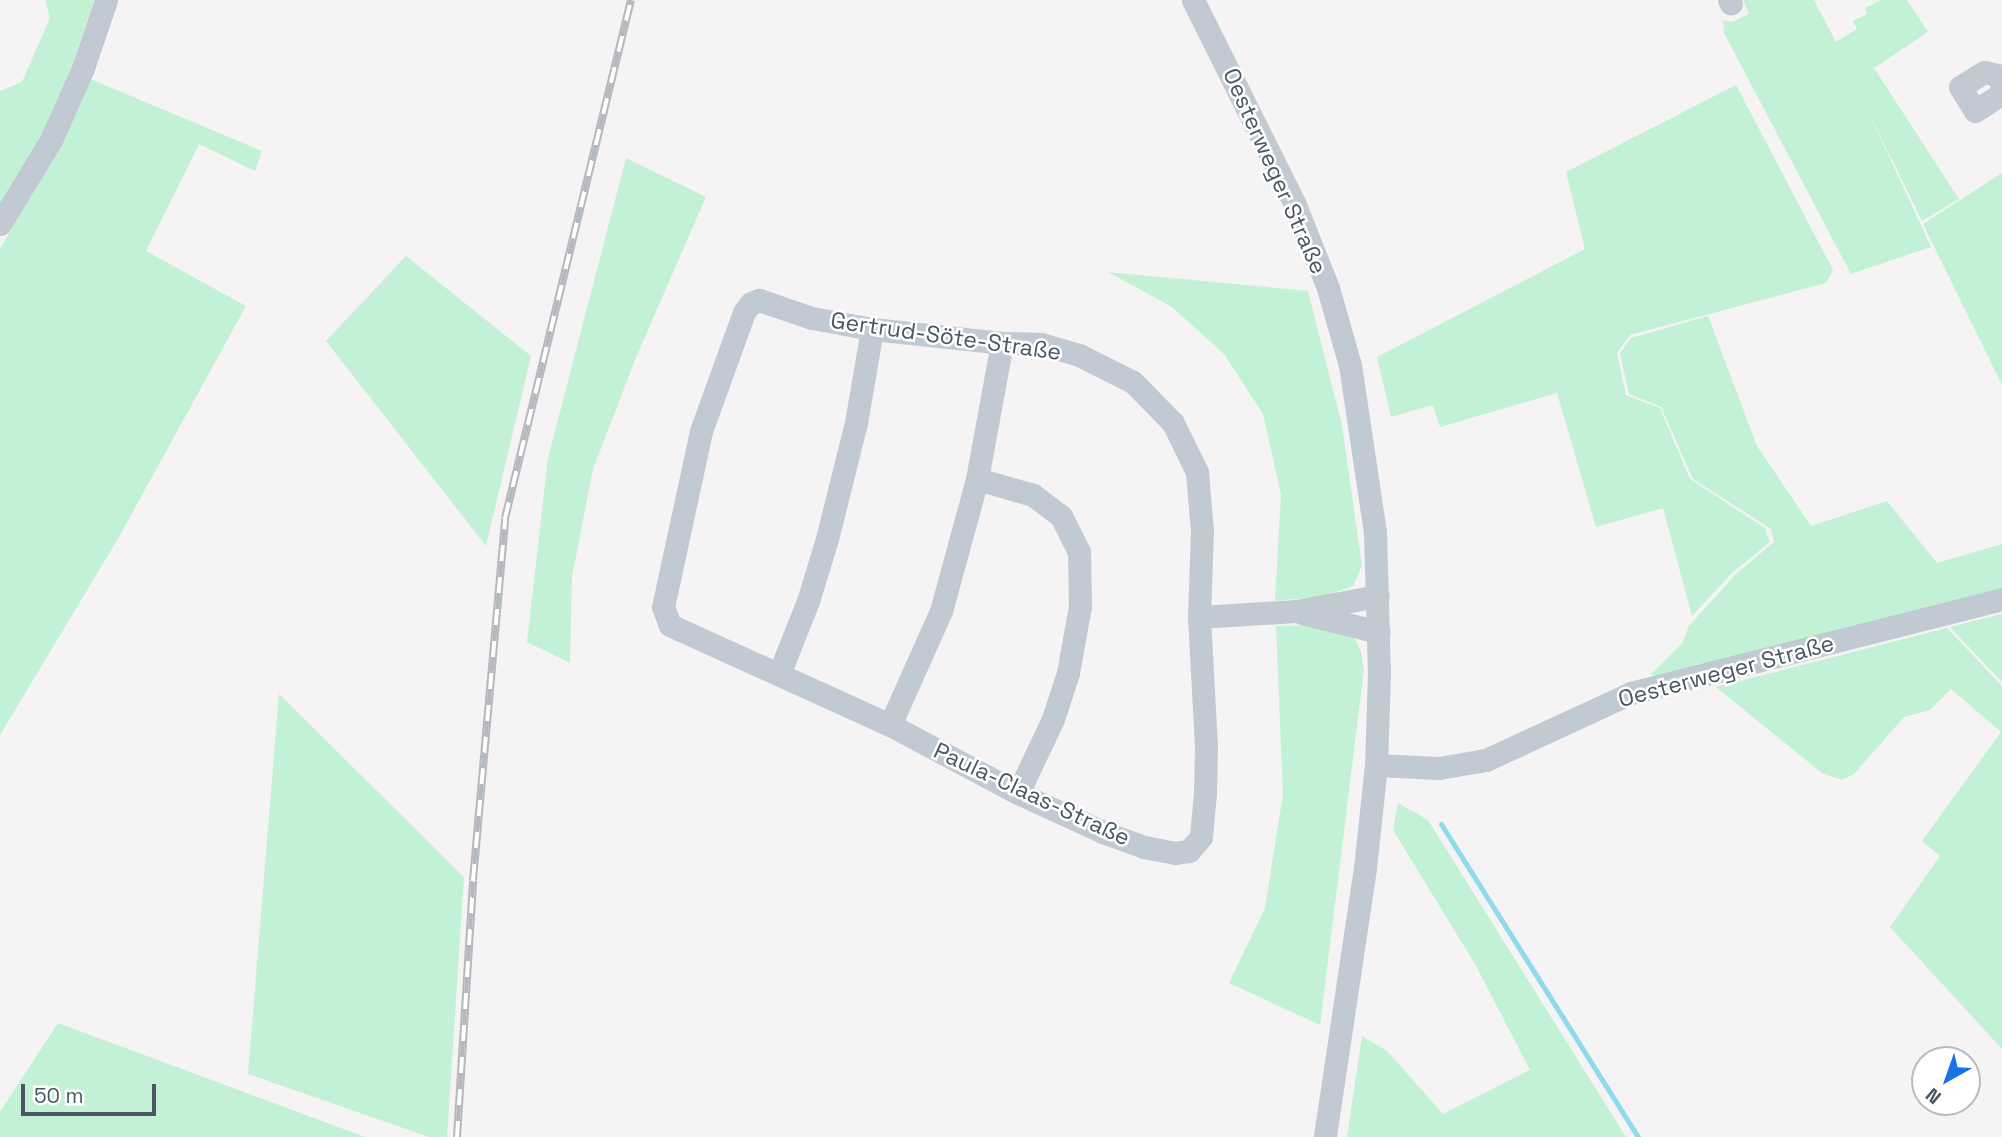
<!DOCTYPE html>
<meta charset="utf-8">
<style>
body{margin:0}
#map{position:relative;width:2002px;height:1137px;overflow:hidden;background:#f5f3f3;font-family:"Space Grotesk",sans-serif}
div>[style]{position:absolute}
.green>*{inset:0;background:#c3f1d5}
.stream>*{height:5px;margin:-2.5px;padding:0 2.5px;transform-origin:2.5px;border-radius:2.5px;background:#90daee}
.minor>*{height:23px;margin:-11.5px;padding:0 11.5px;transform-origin:11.5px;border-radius:11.5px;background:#c1cad2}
.rail>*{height:8px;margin-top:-4px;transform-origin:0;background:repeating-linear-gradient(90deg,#fff 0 16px,#b5b8bd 0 32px);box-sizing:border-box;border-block:2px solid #b5b8bd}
span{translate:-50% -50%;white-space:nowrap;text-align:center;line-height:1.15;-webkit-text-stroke:5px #fff;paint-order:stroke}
.street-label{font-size:23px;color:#4a5661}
.north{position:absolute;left:1911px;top:1046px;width:70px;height:70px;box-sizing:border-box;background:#fff;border:2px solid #b7bbc0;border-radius:50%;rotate:220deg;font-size:19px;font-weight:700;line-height:28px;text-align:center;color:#4a5661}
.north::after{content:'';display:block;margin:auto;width:24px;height:32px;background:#1a73e8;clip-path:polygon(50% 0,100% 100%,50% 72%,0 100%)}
.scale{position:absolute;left:21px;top:1084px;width:135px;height:32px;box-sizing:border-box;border:4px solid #4a5661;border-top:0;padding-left:9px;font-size:21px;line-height:24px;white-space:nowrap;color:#4a5661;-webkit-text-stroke:5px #fff;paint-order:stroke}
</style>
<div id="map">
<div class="green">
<div style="clip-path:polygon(45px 0,94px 0,70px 71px,43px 134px,0 206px,0 91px,22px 82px,50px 18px)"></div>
<div style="clip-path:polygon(1743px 0,1814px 0,1836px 42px,1857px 29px,1853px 21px,1867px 14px,1865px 8px,1881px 0,1907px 0,1928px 32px,1874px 68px,1959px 199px,1922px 221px,1867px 109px,1931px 247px,1851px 274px,1724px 33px,1723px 20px,1732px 22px,1749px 14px)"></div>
<div style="clip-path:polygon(88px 78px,262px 151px,255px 171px,199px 144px,146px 251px,246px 306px,119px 537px,0 735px,0 249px,60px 145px)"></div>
<div style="clip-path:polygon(1736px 85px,1833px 270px,1826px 283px,1630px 335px,1617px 353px,1626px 395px,1660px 408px,1690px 479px,1765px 528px,1770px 542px,1733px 572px,1692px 616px,1663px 508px,1596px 527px,1557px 393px,1440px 427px,1433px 405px,1391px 417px,1377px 357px,1585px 249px,1566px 172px)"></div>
<div style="clip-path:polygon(626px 158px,706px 197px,637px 355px,593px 469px,572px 577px,570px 663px,527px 642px,548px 458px)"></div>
<div style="clip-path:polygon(2002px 173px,2002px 385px,1923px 224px)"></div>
<div style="clip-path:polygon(406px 256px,531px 356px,486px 546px,326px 341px)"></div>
<div style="clip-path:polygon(1108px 272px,1308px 291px,1342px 425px,1362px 566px,1353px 586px,1321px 597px,1275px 601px,1281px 495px,1263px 414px,1224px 354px,1172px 307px)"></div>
<div style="clip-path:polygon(1708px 316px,1757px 446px,1811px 526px,1887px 501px,1937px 563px,2002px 544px,2002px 591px,1675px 675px,1650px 675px,1682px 643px,1689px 626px,1736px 574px,1774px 542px,1771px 529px,1693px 479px,1661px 407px,1629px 394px,1620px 353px,1631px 338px)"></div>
<div style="clip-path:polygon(2002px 614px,2002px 682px,1950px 627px)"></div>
<div style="clip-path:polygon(1315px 625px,1347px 633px,1355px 639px,1361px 652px,1364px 670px,1320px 1025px,1229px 983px,1265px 908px,1283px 794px,1276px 626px)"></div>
<div style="clip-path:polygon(1947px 628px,2002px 686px,2002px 1049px,1890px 927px,1940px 856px,1922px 841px,2001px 732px,1951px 689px,1930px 710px,1904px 717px,1854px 774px,1842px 780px,1822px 773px,1716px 687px)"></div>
<div style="clip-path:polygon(279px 694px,464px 877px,447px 1137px,429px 1137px,248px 1074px)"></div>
<div style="clip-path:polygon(1398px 803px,1428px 820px,1626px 1137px,1347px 1137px,1362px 1036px,1387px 1051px,1443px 1114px,1530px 1070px,1475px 964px,1393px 830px)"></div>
<div style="clip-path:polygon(58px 1023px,365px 1137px,0 1137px,0 1112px)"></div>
</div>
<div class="stream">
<div style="left:1441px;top:824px;width:370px;rotate:57.8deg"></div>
</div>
<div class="minor">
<div style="left:1193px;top:0;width:229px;rotate:63.5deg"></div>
<div style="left:1295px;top:205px;width:89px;rotate:68.3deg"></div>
<div style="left:1328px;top:288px;width:80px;rotate:74.1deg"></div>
<div style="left:1350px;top:365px;width:169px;rotate:81.5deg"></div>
<div style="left:1375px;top:532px;width:140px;rotate:88.4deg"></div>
<div style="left:1379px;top:672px;width:93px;rotate:91.8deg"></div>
<div style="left:1376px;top:765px;width:104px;rotate:96.1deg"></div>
<div style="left:1365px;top:868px;width:272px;rotate:98.5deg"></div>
<div style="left:1729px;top:0;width:4px;rotate:63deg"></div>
<div style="left:2002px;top:76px;width:18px;rotate:-167deg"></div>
<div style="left:1984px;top:72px;width:28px;rotate:148deg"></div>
<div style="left:1960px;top:87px;width:28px;rotate:58deg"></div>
<div style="left:1975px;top:111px;width:30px;rotate:-33deg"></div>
<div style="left:2000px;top:95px;width:11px;rotate:-80deg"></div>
<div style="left:0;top:224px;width:98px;rotate:-58.7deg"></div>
<div style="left:51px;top:140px;width:79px;rotate:-66deg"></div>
<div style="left:83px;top:68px;width:72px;rotate:-71.3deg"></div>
<div style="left:759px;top:300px;width:56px;rotate:18.8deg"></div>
<div style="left:812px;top:318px;width:61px;rotate:10.4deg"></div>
<div style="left:872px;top:329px;width:131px;rotate:6.1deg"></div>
<div style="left:1002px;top:343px;width:39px;rotate:1deg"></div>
<div style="left:1041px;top:344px;width:40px;rotate:16deg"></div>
<div style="left:1079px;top:355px;width:60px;rotate:26.6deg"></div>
<div style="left:1133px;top:382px;width:57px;rotate:45.7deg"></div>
<div style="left:1173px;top:423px;width:55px;rotate:63.9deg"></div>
<div style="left:1197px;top:472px;width:59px;rotate:85.2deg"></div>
<div style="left:1202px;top:531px;width:86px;rotate:92deg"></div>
<div style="left:1199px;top:617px;width:129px;rotate:86.9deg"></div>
<div style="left:1206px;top:746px;width:47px;rotate:91.2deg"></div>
<div style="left:1205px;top:793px;width:44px;rotate:95.2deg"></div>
<div style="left:1201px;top:837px;width:18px;rotate:131deg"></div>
<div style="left:1189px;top:851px;width:14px;rotate:172deg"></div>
<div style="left:1175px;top:853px;width:32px;rotate:-169deg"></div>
<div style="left:1144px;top:847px;width:44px;rotate:-159.9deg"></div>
<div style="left:1103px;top:832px;width:94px;rotate:-155.4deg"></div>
<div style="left:1018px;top:793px;width:145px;rotate:-152deg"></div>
<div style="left:890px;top:725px;width:242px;rotate:-155.6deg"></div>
<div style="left:670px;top:625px;width:19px;rotate:-111deg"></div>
<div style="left:663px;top:607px;width:180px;rotate:-77.8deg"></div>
<div style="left:701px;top:431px;width:127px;rotate:-70.1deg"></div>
<div style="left:744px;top:312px;width:11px;rotate:-52deg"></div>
<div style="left:751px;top:303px;width:9px;rotate:-21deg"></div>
<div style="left:977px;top:479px;width:58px;rotate:15.9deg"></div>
<div style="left:1033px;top:495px;width:35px;rotate:37deg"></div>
<div style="left:1061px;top:516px;width:40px;rotate:63.4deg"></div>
<div style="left:1079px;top:552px;width:54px;rotate:88.9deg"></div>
<div style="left:1080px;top:606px;width:68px;rotate:100.2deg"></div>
<div style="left:1068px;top:673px;width:48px;rotate:108.1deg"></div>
<div style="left:1053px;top:719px;width:82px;rotate:115.3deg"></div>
<div style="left:1302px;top:613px;width:79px;rotate:13.9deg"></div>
<div style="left:1199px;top:617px;width:97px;rotate:-3.5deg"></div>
<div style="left:1296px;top:611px;width:83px;rotate:-10.4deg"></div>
<div style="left:779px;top:674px;width:79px;rotate:-68.3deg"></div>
<div style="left:808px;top:601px;width:65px;rotate:-73deg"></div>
<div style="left:827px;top:539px;width:120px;rotate:-76deg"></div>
<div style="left:856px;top:423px;width:95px;rotate:-80.3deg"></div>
<div style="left:890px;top:725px;width:125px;rotate:-65.9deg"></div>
<div style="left:941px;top:611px;width:137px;rotate:-74.7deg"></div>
<div style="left:977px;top:479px;width:138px;rotate:-79.6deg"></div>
<div style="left:1376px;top:765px;width:63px;rotate:2.7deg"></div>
<div style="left:1439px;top:768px;width:48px;rotate:-9.7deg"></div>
<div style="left:1486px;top:760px;width:160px;rotate:-24.8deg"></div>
<div style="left:1631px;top:693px;width:383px;rotate:-14.2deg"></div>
</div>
<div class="rail">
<div style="left:457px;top:1137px;width:257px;rotate:-86.4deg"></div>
<div style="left:473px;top:880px;width:363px;rotate:-84.9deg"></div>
<div style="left:505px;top:518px;width:533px;rotate:-76.33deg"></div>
</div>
<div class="street-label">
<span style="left:1275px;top:171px;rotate:66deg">Oesterweger Straße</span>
<span style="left:946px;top:336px;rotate:8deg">Gertrud-Söte-Straße</span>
<span style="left:1726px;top:671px;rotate:-15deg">Oesterweger Straße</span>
<span style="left:1032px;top:794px;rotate:25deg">Paula-Claas-Straße</span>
</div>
<div class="north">N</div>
<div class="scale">50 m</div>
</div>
